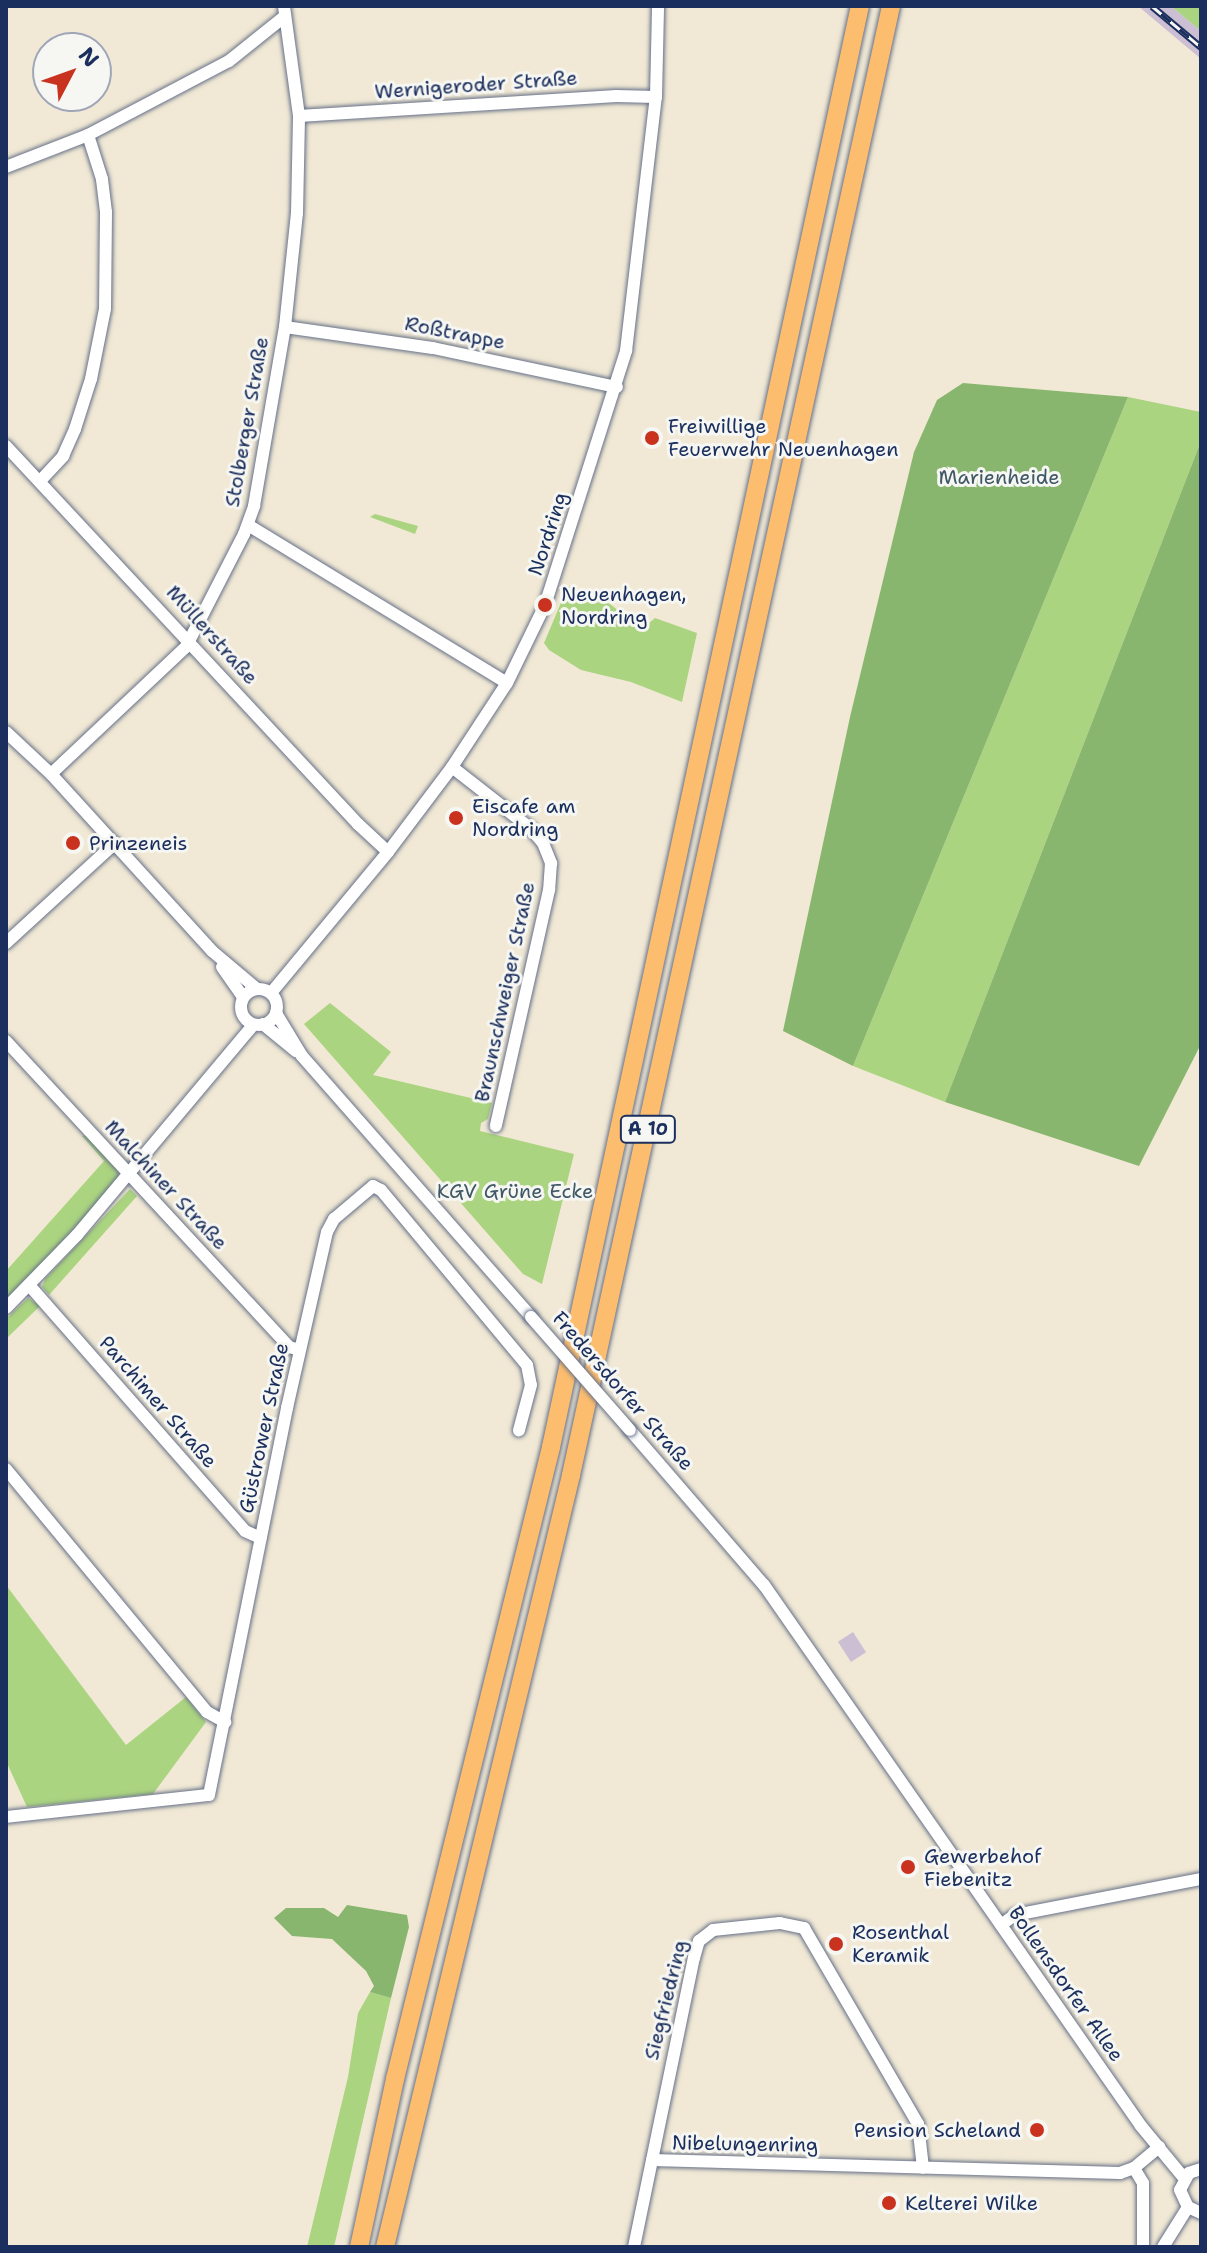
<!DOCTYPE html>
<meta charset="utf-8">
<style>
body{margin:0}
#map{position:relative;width:1207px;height:2253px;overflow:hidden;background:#f1e9d5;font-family:"Shantell Sans",sans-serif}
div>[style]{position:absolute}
.industrial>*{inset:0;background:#ccbfd4;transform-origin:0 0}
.green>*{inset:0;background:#abd480}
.forest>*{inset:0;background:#88b66e}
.roads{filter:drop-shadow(0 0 2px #667088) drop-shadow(0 0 2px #667088)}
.minor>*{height:12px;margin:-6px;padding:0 6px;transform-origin:6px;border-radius:6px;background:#fff}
.minor>.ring{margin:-6px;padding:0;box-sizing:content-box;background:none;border:12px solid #fff;border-radius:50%}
.highway>*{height:18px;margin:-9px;padding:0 9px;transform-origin:9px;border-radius:9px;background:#fcbd6f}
.rail>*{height:7px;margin-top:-3.5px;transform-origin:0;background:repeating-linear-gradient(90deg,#f6f6f2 0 12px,#1b2f5e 0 24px);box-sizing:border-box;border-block:2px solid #1b2f5e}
.bridges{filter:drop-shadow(0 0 2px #667088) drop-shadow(0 0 2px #667088)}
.minor-bridge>*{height:12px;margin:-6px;padding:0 6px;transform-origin:6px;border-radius:6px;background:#fff}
.dots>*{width:22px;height:22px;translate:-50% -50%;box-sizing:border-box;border:4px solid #f6f6f2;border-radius:50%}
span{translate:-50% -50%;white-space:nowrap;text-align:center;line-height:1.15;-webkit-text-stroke:6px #f6f6f2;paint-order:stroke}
.shield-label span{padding:2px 6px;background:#f6f6f2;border:2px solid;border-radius:6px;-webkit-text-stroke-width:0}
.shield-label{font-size:18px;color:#1b2f5e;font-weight:700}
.street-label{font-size:20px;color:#1b2f5e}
.poi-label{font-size:20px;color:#1b2f5e}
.left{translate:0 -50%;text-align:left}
.right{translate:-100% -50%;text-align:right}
.park-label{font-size:20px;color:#3f5866}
.frame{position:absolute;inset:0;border:8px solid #1b2f5e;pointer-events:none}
.north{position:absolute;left:32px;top:32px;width:80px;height:80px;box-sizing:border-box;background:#f6f6f2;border:2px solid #9ea6b7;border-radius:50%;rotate:49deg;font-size:22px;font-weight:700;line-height:32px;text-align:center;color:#1b2f5e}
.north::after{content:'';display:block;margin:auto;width:28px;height:36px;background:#c8321e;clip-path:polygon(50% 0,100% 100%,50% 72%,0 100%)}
</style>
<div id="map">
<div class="industrial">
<div style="clip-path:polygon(1138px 6px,1171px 6px,1201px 31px,1201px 59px)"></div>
<div style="left:853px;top:1632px;width:24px;height:18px;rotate:57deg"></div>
</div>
<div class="green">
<div style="clip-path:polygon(1171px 6px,1201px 6px,1201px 31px)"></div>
<div style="clip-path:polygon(1128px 397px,1201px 412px,1201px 441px,945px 1102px,853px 1066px)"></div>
<div style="clip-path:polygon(375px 514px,418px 526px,415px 534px,370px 517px)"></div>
<div style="clip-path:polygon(568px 586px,610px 604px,642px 629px,655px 618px,697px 633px,682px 702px,631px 682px,581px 670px,549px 650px,544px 643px)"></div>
<div style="clip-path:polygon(330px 1003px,391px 1052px,373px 1075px,492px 1103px,488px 1119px,481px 1123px,480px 1131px,574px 1154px,542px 1284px,523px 1274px,304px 1024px)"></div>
<div style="clip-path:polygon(86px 1135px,119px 1171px,118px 1181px,6px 1302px,6px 1271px,104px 1161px,82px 1136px)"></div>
<div style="clip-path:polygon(130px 1189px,137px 1196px,49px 1295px,42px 1287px,45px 1279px)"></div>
<div style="clip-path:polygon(28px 1298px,40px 1306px,6px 1339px,6px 1319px)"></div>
<div style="clip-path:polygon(6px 1585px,126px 1745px,186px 1697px,206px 1722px,153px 1794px,27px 1807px,6px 1761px)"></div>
<div style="clip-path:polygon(370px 1992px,391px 1998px,334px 2247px,307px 2247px,348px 2077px,358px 2013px)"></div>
</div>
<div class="forest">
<div style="clip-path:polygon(963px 383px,1128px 397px,853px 1066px,783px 1031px,850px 717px,914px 452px,937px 400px)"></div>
<div style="clip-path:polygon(1201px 441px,1201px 1044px,1139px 1166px,945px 1102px)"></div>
<div style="clip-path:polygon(347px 1905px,407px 1915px,409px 1927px,391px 1998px,370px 1992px,374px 1986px,366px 1971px,332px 1939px,292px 1936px,274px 1918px,286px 1908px,324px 1908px,338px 1917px)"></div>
</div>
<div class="roads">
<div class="minor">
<div style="left:299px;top:116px;width:318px;rotate:-3.6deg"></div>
<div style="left:616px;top:96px;width:40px;rotate:1.4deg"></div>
<div style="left:6px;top:167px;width:88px;rotate:-21.3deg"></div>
<div style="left:88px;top:135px;width:159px;rotate:-27.7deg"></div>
<div style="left:229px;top:61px;width:70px;rotate:-38.7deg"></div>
<div style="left:285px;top:327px;width:149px;rotate:8.1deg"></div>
<div style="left:433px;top:348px;width:188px;rotate:12deg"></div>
<div style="left:6px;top:446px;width:517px;rotate:47.04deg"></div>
<div style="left:358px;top:824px;width:41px;rotate:43deg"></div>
<div style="left:41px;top:480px;width:33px;rotate:-47deg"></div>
<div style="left:63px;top:456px;width:30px;rotate:-66deg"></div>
<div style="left:75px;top:429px;width:52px;rotate:-72.3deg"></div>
<div style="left:91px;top:379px;width:71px;rotate:-78.7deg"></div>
<div style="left:105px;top:309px;width:97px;rotate:-89.4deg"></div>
<div style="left:106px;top:212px;width:33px;rotate:-97deg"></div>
<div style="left:102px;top:179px;width:46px;rotate:-107.7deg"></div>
<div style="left:248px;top:525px;width:303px;rotate:31.4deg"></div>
<div style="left:6px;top:732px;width:62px;rotate:43deg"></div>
<div style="left:51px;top:774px;width:239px;rotate:47.7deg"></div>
<div style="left:212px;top:951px;width:57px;rotate:40.1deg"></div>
<div style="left:452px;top:767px;width:99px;rotate:38deg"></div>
<div style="left:530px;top:828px;width:20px;rotate:49deg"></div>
<div style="left:543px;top:843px;width:22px;rotate:68deg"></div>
<div style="left:551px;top:863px;width:27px;rotate:94deg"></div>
<div style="left:549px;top:890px;width:242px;rotate:102.7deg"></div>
<div style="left:51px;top:774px;width:185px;rotate:-43.3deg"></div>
<div style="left:186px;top:647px;width:127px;rotate:-62.8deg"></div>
<div style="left:244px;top:534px;width:30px;rotate:-70deg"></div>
<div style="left:254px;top:506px;width:182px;rotate:-80.2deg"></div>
<div style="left:285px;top:327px;width:115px;rotate:-84deg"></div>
<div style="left:297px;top:213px;width:97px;rotate:-88.8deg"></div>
<div style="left:299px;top:116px;width:111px;rotate:-97.8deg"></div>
<div style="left:6px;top:943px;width:148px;rotate:-42.5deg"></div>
<div style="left:222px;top:967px;width:37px;rotate:55deg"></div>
<div class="ring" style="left:241px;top:989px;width:24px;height:24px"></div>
<div style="left:271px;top:993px;width:183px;rotate:-50.3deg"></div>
<div style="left:388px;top:852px;width:106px;rotate:-53deg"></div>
<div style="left:452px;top:767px;width:100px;rotate:-56.8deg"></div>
<div style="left:507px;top:683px;width:87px;rotate:-64deg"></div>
<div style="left:545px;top:605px;width:267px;rotate:-72.3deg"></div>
<div style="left:626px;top:351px;width:256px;rotate:-83.3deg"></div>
<div style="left:656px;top:97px;width:91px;rotate:-88.7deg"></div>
<div style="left:276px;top:1013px;width:50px;rotate:58.8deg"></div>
<div style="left:302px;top:1056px;width:347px;rotate:48.7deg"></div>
<div style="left:263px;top:1024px;width:43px;rotate:39.3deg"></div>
<div style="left:6px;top:1041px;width:417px;rotate:47.2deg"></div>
<div style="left:289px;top:1347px;width:11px;rotate:15deg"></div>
<div style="left:29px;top:1285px;width:327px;rotate:48.7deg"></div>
<div style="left:245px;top:1531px;width:17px;rotate:24deg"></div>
<div style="left:6px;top:1308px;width:102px;rotate:-45.8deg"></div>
<div style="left:77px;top:1235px;width:274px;rotate:-50deg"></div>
<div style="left:630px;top:1430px;width:205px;rotate:49.2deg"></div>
<div style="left:764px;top:1585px;width:659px;rotate:55.13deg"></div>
<div style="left:1141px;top:2126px;width:67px;rotate:50.4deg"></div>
<div style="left:6px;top:1469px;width:315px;rotate:50.4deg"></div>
<div style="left:207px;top:1712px;width:21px;rotate:29deg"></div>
<div style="left:6px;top:1817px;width:204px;rotate:-6.2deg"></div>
<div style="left:209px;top:1795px;width:395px;rotate:-78.6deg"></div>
<div style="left:287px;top:1408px;width:180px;rotate:-77.2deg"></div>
<div style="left:327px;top:1232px;width:15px;rotate:-62deg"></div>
<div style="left:334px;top:1219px;width:51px;rotate:-40.2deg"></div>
<div style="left:373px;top:1186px;width:9px;rotate:27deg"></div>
<div style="left:381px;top:1190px;width:228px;rotate:50.2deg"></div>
<div style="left:527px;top:1365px;width:20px;rotate:79deg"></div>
<div style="left:531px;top:1385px;width:47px;rotate:104.9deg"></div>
<div style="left:1001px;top:1925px;width:17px;rotate:-36deg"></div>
<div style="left:1015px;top:1915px;width:189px;rotate:-11deg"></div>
<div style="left:652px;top:2160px;width:468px;rotate:1.6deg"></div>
<div style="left:1120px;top:2173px;width:15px;rotate:-20deg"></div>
<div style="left:1134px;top:2168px;width:33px;rotate:-40deg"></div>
<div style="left:1134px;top:2168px;width:17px;rotate:59deg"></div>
<div style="left:1143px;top:2183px;width:64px;rotate:90deg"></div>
<div style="left:1201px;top:2169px;width:13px;rotate:162deg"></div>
<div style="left:1189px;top:2173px;width:19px;rotate:118deg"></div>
<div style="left:1180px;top:2190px;width:19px;rotate:65deg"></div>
<div style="left:1188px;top:2207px;width:14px;rotate:25deg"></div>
<div style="left:634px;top:2247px;width:295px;rotate:-78.3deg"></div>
<div style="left:694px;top:1958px;width:18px;rotate:-74deg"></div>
<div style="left:699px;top:1941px;width:18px;rotate:-38deg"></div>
<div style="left:713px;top:1930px;width:67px;rotate:-6deg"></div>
<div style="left:780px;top:1923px;width:25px;rotate:12deg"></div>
<div style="left:804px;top:1928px;width:227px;rotate:59.8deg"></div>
<div style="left:918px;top:2124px;width:44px;rotate:83.5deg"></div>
<div style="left:1163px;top:2247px;width:47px;rotate:-58deg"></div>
</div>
<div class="highway">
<div style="left:359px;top:2247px;width:172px;rotate:-77.9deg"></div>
<div style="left:395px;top:2079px;width:651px;rotate:-76.13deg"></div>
<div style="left:551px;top:1447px;width:1474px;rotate:-77.9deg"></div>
<div style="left:385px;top:2247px;width:794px;rotate:-76.45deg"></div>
<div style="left:571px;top:1475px;width:1503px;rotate:-77.71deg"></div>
</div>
</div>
<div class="rail">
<div style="left:1152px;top:6px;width:64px;rotate:39.9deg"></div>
</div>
<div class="bridges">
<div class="minor-bridge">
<div style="left:531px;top:1317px;width:150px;rotate:48.8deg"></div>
</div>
</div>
<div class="dots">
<div style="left:652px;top:438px;background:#c8321e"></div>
<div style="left:545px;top:605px;background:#c8321e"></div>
<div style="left:456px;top:818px;background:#c8321e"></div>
<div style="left:73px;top:843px;background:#c8321e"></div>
<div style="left:908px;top:1867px;background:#c8321e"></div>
<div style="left:836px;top:1944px;background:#c8321e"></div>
<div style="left:1037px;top:2130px;background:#c8321e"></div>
<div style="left:889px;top:2203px;background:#c8321e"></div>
</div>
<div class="shield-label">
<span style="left:648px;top:1129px">A 10</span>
</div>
<div class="street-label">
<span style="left:476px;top:85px;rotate:-4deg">Wernigeroder Straße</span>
<span style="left:455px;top:333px;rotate:11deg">Roßtrappe</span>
<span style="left:247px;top:422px;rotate:-80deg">Stolberger Straße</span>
<span style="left:548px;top:534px;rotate:-72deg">Nordring</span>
<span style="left:212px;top:635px;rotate:48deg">Müllerstraße</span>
<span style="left:505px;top:992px;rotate:-78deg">Braunschweiger Straße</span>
<span style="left:166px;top:1185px;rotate:47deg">Malchiner Straße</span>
<span style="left:623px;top:1391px;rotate:49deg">Fredersdorfer Straße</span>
<span style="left:158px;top:1402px;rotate:49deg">Parchimer Straße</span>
<span style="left:264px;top:1428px;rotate:-78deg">Güstrower Straße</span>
<span style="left:1066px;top:1984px;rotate:55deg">Bollensdorfer Allee</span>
<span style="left:666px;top:2000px;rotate:-76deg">Siegfriedring</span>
<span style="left:745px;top:2144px;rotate:1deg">Nibelungenring</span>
</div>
<div class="poi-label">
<span class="left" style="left:668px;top:438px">Freiwillige<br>Feuerwehr Neuenhagen</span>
<span class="left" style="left:561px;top:606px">Neuenhagen,<br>Nordring</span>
<span class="left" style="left:472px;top:818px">Eiscafe am<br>Nordring</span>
<span class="left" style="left:89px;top:843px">Prinzeneis</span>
<span class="left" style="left:924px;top:1868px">Gewerbehof<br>Fiebenitz</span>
<span class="left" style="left:852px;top:1944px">Rosenthal<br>Keramik</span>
<span class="right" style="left:1021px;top:2130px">Pension Scheland</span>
<span class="left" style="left:905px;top:2203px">Kelterei Wilke</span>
</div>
<div class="park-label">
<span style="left:999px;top:477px">Marienheide</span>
<span style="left:515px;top:1191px">KGV Grüne Ecke</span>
</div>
<div class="frame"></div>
<div class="north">N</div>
</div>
